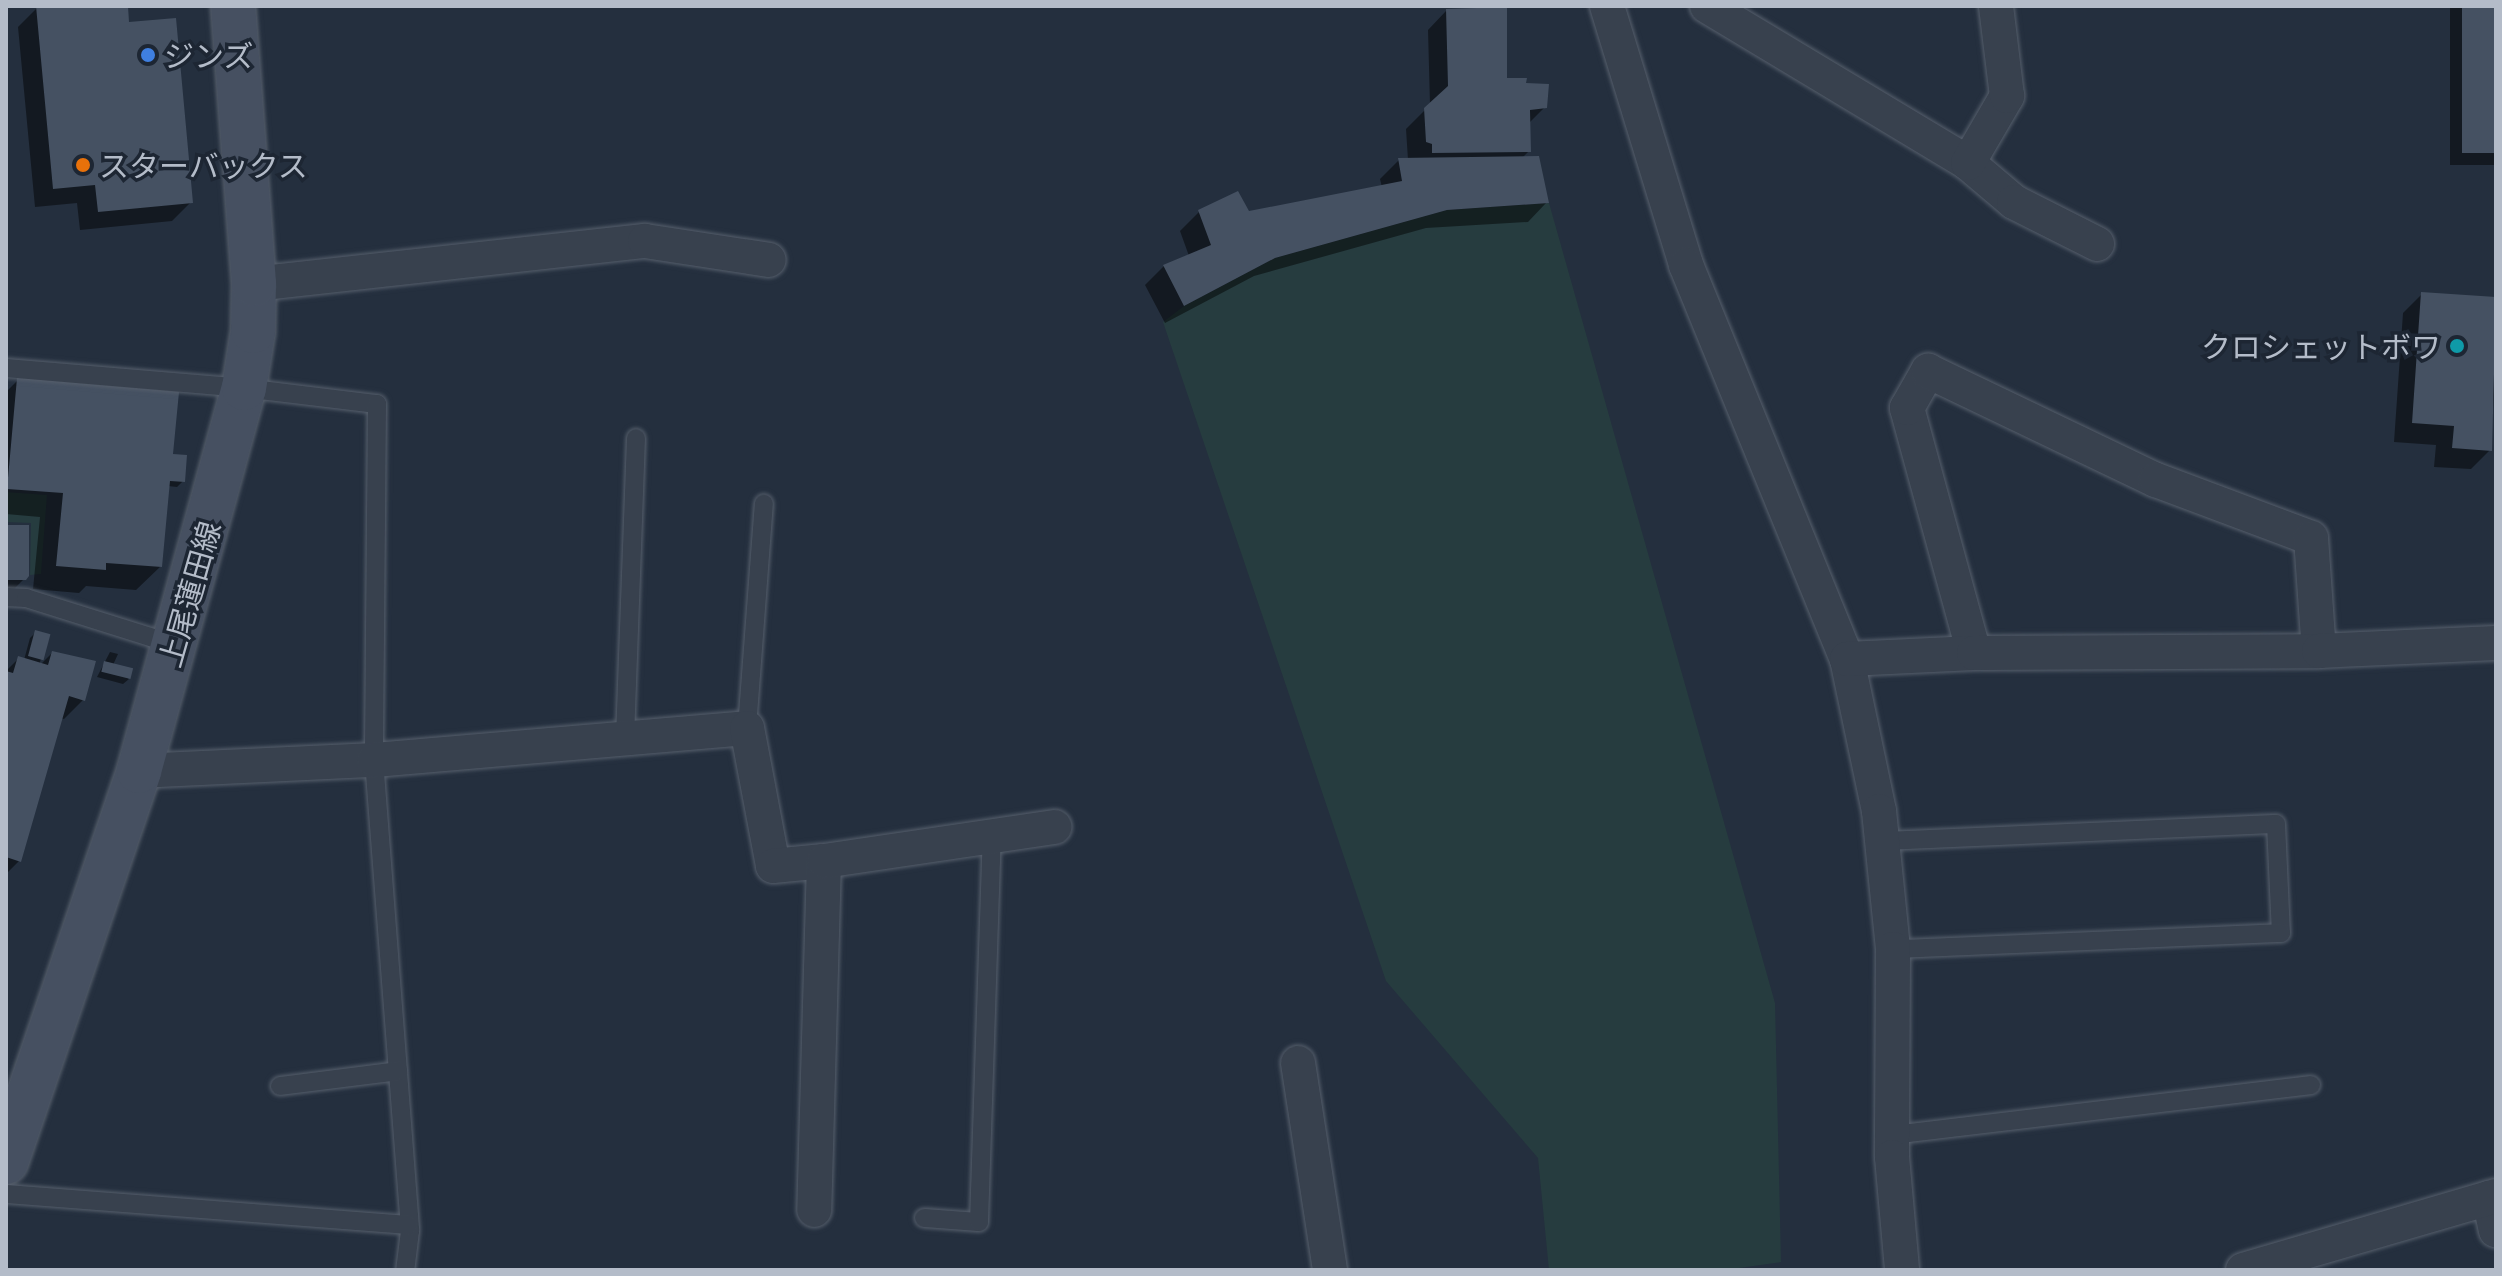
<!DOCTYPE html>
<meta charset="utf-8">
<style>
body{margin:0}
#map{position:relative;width:2502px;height:1276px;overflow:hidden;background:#242f3e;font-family:"Exo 2","Noto Sans JP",sans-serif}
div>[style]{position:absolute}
.green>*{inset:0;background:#263c3f}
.shadow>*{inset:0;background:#0007;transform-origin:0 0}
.building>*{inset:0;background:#455162;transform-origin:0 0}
.roads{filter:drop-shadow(0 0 2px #565f6c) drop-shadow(0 0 2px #565f6c)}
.service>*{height:18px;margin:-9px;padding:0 9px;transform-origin:9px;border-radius:9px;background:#38414e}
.minor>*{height:34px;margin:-17px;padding:0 17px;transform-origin:17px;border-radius:17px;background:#38414e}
.secondary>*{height:44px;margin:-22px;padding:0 22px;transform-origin:22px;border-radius:22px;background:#465061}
.dots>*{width:22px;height:22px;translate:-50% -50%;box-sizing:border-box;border:4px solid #1d2633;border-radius:50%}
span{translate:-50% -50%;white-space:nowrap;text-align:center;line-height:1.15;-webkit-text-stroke:7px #1d2633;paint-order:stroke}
.poi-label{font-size:30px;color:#b4bcc9}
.left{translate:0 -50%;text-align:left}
.right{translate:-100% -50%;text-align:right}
.street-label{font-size:30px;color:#b4bcc9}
.frame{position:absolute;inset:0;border:8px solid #b4bcc9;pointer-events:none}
</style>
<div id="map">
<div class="green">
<div style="clip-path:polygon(1549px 203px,1775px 1003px,1781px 1262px,1725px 1270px,1549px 1270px,1538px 1158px,1386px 981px,1163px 322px,1184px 306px,1275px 258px,1447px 210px)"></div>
<div style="clip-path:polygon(6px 492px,47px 495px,41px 574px,30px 575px,31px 523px,6px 522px)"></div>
</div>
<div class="shadow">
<div style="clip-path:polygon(57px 6px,126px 6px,128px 25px,191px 202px,172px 221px,80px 230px,77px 203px,35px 207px,18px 27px,37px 8px)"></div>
<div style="left:2450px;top:6px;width:46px;height:159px"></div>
<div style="clip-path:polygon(1446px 11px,1504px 80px,1524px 85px,1545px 107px,1528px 124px,1529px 151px,1522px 158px,1546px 203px,1528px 222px,1426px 228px,1254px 276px,1165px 323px,1145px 285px,1164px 266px,1189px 256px,1180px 231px,1199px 212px,1237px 193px,1248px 214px,1382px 187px,1380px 179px,1399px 160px,1408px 160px,1406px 129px,1430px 105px,1428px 30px)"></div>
<div style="clip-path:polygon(2422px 294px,2496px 299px,2496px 368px,2490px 450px,2471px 469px,2434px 467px,2436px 445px,2394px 442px,2403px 313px)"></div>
<div style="clip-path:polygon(18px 380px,171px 456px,183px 481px,177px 487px,168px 486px,161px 566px,136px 590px,86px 586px,79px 593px,33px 589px,40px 517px,6px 514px,6px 392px)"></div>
<div style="clip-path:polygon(6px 527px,27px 576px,11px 592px,6px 592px)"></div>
<div style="clip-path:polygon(36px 632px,47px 636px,39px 666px,52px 653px,83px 700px,64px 719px,60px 718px,19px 861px,6px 874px,6px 671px,19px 658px,24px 660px,30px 638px)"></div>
<div style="clip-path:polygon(110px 652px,118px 654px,113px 665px,129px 679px,123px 684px,97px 677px)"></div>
</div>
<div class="building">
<div style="clip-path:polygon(36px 6px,128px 6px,129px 22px,176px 18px,193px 203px,98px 212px,95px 185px,53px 189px)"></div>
<div style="left:2462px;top:6px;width:34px;height:147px"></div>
<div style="clip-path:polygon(1507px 7px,1507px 78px,1527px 78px,1526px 83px,1549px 84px,1547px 108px,1530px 110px,1531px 152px,1432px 153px,1432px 144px,1426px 142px,1424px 108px,1448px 86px,1446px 9px)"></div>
<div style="clip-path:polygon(1539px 156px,1549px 203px,1447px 210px,1275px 258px,1184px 306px,1163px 265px,1211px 245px,1198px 210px,1238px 191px,1249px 211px,1402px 181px,1398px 158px)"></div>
<div style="clip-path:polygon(2421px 292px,2496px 297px,2492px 451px,2452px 448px,2454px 426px,2412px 423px)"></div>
<div style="clip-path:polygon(17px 378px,179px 392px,173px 454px,187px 455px,185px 482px,170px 481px,162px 567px,106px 563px,106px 570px,56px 566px,63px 493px,7px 489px)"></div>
<div style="clip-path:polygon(6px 525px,29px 525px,29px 576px,26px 580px,6px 580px)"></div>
<div style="left:35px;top:630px;width:16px;height:27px;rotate:15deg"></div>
<div style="clip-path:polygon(52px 651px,96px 661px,85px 701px,69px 696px,21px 862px,6px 857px,6px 671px,13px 673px,18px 656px,48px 665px)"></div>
<div style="left:104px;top:661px;width:30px;height:11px;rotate:14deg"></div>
</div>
<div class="roads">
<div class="service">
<div style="left:6px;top:368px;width:239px;rotate:4.8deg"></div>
<div style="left:244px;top:388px;width:134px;rotate:6.9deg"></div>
<div style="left:377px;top:404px;width:356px;rotate:90.5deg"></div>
<div style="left:374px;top:760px;width:472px;rotate:85.6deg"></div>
<div style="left:410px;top:1231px;width:39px;rotate:97deg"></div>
<div style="left:6px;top:597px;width:20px;rotate:3deg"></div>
<div style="left:26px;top:598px;width:154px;rotate:17.4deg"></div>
<div style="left:747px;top:728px;width:225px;rotate:-85.7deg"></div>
<div style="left:625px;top:738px;width:300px;rotate:-87.9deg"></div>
<div style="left:1882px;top:841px;width:394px;rotate:-2.5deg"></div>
<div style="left:2276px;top:824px;width:109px;rotate:87.4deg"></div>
<div style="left:2281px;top:933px;width:388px;rotate:177.6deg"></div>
<div style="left:280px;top:1086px;width:119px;rotate:-7.2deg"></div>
<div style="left:1892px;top:1135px;width:422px;rotate:-6.8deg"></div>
<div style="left:6px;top:1194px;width:404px;rotate:4.4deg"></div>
<div style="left:924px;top:1218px;width:55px;rotate:4.2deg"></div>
<div style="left:979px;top:1222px;width:386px;rotate:-88.1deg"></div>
</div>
<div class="minor">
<div style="left:1607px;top:6px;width:271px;rotate:73deg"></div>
<div style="left:1686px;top:265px;width:426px;rotate:67.8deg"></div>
<div style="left:1847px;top:659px;width:155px;rotate:78.1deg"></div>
<div style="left:1879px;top:811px;width:139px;rotate:84.2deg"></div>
<div style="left:1893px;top:949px;width:208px;rotate:90.3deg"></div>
<div style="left:1892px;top:1157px;width:113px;rotate:84.9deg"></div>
<div style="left:1707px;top:6px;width:305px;rotate:31deg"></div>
<div style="left:1968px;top:163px;width:60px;rotate:40.3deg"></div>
<div style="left:2014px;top:202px;width:93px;rotate:26.8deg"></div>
<div style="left:1968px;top:163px;width:78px;rotate:-59.8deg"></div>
<div style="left:2007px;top:96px;width:91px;rotate:-97deg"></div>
<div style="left:254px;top:284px;width:393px;rotate:-6.3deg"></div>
<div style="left:645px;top:241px;width:125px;rotate:8.7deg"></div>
<div style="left:1974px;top:653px;width:254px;rotate:-105.3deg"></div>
<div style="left:1907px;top:408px;width:43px;rotate:-60.4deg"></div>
<div style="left:1928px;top:371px;width:253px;rotate:25.6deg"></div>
<div style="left:2156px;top:480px;width:165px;rotate:20.5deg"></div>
<div style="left:2311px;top:538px;width:113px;rotate:86deg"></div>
<div style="left:1847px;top:659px;width:127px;rotate:-2.7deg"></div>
<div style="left:1974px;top:653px;width:345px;rotate:-0.3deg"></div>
<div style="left:2319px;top:651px;width:177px;rotate:-2.6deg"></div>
<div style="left:139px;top:771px;width:235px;rotate:-2.7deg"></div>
<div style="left:374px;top:760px;width:374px;rotate:-4.9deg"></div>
<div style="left:747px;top:728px;width:140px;rotate:79.3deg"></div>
<div style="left:773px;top:866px;width:51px;rotate:-5.6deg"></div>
<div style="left:824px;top:861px;width:349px;rotate:91.6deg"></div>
<div style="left:824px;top:861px;width:233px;rotate:-8.4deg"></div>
<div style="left:1298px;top:1063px;width:209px;rotate:81.2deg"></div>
<div style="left:2489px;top:1198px;width:33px;rotate:78deg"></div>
<div style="left:2243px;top:1270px;width:264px;rotate:-16.3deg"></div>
</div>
<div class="secondary">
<div style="left:6px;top:1162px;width:413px;rotate:-71.2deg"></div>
<div style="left:139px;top:771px;width:397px;rotate:-74.7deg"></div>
<div style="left:244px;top:388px;width:58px;rotate:-81deg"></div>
<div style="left:253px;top:331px;width:47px;rotate:-88.8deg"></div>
<div style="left:254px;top:284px;width:279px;rotate:-94.3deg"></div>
</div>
</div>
<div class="dots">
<div style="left:148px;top:55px;background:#3f7fe0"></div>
<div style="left:83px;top:165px;background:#e8710a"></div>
<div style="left:2457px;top:346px;background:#0f9aa8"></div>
</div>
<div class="poi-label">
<span class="left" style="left:164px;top:55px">ジンズ</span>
<span class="left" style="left:99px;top:165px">スターバックス</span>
<span class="right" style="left:2441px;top:346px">クロシェットボワ</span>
</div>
<div class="street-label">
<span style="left:189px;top:594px;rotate:-74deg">上尾蓮田線</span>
</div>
<div class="frame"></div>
</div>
